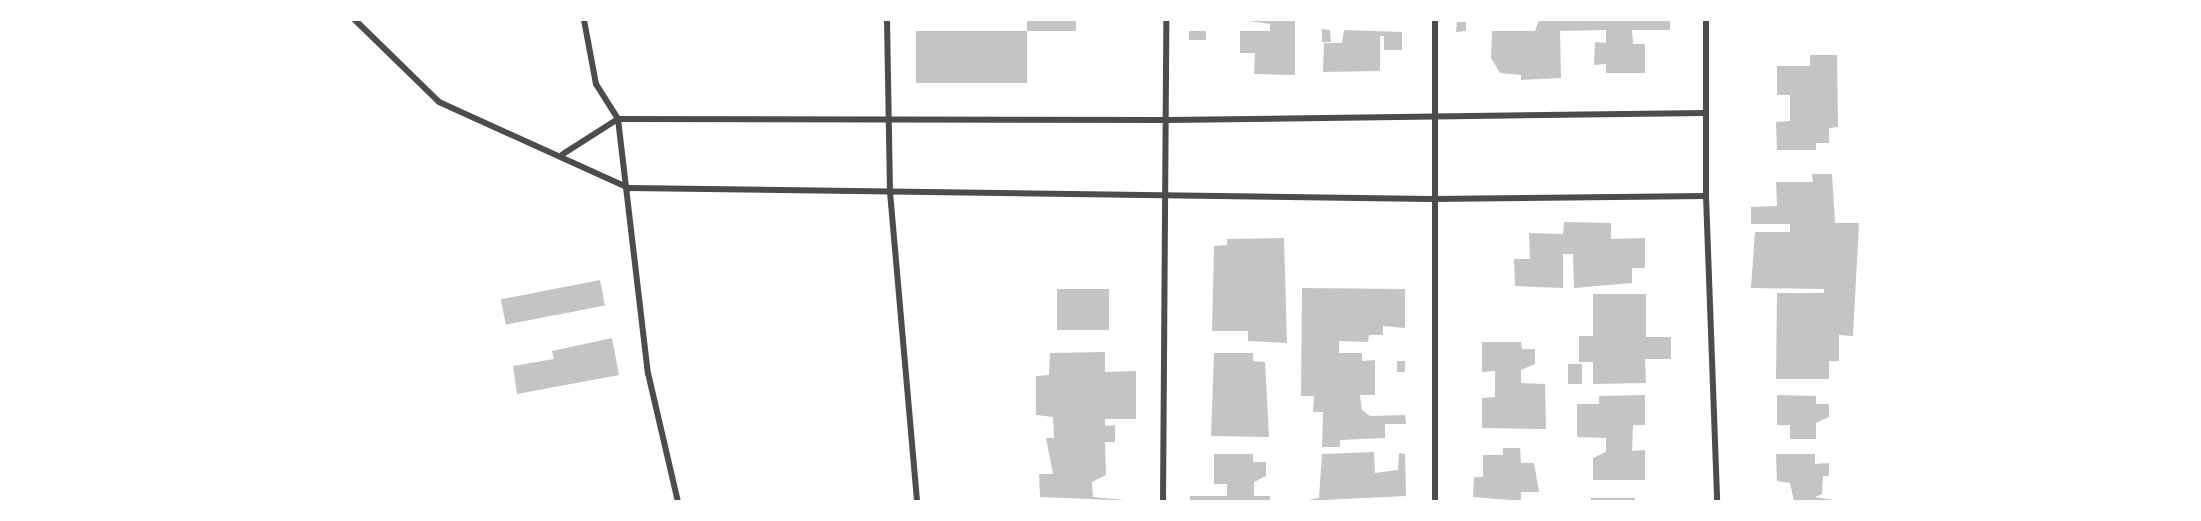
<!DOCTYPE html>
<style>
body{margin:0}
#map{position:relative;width:2201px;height:521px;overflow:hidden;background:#fff;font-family:"Fira Sans",sans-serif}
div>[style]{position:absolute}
.building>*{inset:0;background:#c4c4c4;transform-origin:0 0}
.minor>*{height:6px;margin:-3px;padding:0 3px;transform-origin:3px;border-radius:3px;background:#4c4c4c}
span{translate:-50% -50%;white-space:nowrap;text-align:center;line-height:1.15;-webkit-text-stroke:4.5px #fff;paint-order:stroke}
.frame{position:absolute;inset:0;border:21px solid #fff;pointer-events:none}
</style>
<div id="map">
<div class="building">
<div style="left:1027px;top:20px;width:49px;height:11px"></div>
<div style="clip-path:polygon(1241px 20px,1295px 20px,1295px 75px,1254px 74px,1255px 53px,1240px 53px,1240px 31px,1270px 31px,1270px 24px)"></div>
<div style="clip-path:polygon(1539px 20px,1670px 20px,1670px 30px,1632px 30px,1633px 44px,1645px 44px,1645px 73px,1606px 73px,1606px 64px,1594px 65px,1595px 42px,1606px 43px,1606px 30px,1560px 31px,1561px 78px,1521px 80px,1521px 75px,1500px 73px,1491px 58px,1492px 31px,1535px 31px)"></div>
<div style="clip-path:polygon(1457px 22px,1466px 22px,1466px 31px,1456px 32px)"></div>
<div style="clip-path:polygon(1322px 29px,1330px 30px,1331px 42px,1322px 42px)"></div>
<div style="clip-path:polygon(1344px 30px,1402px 32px,1402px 50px,1384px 50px,1384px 36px,1380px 36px,1380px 71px,1323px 72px,1324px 43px,1342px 43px)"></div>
<div style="left:916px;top:31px;width:111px;height:52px"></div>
<div style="left:1189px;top:31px;width:17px;height:9px"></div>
<div style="clip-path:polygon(1810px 55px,1837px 55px,1838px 127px,1829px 128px,1829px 143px,1816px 143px,1816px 150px,1777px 150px,1776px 122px,1790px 121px,1790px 95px,1777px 95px,1777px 66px,1810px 66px)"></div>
<div style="clip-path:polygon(1812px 174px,1832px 174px,1835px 223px,1859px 223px,1853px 336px,1839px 335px,1839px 361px,1829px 361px,1829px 379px,1776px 379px,1777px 293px,1824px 293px,1824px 289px,1751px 288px,1755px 232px,1790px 232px,1790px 224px,1751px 224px,1751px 207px,1777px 206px,1776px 182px,1813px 182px)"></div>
<div style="clip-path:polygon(1564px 222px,1611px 223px,1611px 239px,1645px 238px,1645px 268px,1632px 268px,1632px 283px,1574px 288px,1573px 254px,1563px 254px,1563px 288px,1515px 286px,1514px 259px,1530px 259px,1529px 233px,1563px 234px)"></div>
<div style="clip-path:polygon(1284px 238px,1287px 343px,1248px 341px,1248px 331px,1212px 331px,1214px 246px,1227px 245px,1227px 239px)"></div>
<div style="left:600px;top:280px;width:26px;height:101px;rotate:79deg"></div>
<div style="clip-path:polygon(1302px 288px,1405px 289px,1405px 328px,1383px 326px,1383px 335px,1369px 335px,1368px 342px,1339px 341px,1339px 353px,1362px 353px,1362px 361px,1375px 360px,1375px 395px,1360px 395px,1362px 410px,1370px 416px,1405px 415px,1406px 424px,1385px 424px,1385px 438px,1340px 440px,1340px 447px,1322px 447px,1323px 412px,1313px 412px,1314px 396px,1301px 396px)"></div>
<div style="left:1057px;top:289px;width:52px;height:41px"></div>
<div style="clip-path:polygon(1593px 294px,1646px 294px,1646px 337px,1671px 337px,1671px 359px,1645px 359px,1646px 383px,1593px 384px,1593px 362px,1579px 362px,1579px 336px,1593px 336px)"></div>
<div style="clip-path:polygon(612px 338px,619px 375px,517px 394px,513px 366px,554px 359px,552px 351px)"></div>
<div style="clip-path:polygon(1482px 342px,1521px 342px,1522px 349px,1535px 349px,1535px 364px,1521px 370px,1521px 383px,1545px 384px,1546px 429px,1482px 428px,1482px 398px,1495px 397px,1495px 371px,1482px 372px)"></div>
<div style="clip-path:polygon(1105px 352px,1105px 372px,1136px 371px,1136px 419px,1105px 419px,1105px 426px,1115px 425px,1115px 442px,1105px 442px,1106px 475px,1092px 482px,1093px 497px,1135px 501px,1040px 497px,1039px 474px,1053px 474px,1046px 438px,1054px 438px,1053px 417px,1036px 415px,1036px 376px,1049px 375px,1050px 353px)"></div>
<div style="clip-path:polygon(1214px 353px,1253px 353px,1253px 361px,1265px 362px,1269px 437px,1211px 436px)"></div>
<div style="left:1397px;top:361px;width:8px;height:11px"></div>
<div style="left:1582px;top:364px;width:20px;height:14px;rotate:90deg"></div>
<div style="clip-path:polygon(1645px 395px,1645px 425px,1633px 425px,1632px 451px,1645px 450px,1645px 480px,1593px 480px,1593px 458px,1606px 452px,1606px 438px,1577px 437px,1577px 404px,1599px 404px,1599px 396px)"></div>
<div style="clip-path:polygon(1777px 395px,1816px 396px,1816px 404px,1829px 404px,1829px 417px,1816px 423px,1816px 439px,1790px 439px,1790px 425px,1777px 425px)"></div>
<div style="clip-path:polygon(1503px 448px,1520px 448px,1521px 463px,1534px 463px,1539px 492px,1521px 492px,1521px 501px,1473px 497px,1474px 477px,1483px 477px,1483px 455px,1503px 455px)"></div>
<div style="clip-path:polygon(1374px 452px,1375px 473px,1398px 470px,1399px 453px,1405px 454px,1406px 496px,1303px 501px,1319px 498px,1322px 454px)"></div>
<div style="clip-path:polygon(1214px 454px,1253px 454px,1253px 462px,1266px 462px,1266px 476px,1254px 482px,1254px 496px,1270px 496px,1270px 501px,1190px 501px,1190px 496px,1227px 496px,1227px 484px,1214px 484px)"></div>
<div style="clip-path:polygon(1776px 454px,1815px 454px,1815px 464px,1829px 463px,1829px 476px,1823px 476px,1822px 494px,1815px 497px,1840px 501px,1794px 501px,1790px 483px,1777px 481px)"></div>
<div style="left:1591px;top:498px;width:44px;height:4px"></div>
</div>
<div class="minor">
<div style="left:355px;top:20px;width:117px;rotate:44.3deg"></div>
<div style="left:439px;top:102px;width:209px;rotate:24.4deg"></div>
<div style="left:629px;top:188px;width:802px;rotate:0.79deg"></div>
<div style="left:1431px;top:199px;width:275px;rotate:-0.6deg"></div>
<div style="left:584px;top:20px;width:65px;rotate:79.4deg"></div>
<div style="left:596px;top:84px;width:41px;rotate:57.8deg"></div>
<div style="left:618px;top:119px;width:256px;rotate:83.3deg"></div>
<div style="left:648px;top:373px;width:132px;rotate:76.9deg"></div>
<div style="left:887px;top:20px;width:172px;rotate:89deg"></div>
<div style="left:890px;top:192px;width:311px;rotate:85deg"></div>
<div style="left:1435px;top:20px;width:482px;rotate:90deg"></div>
<div style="left:1706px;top:20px;width:176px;rotate:90deg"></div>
<div style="left:1706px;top:196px;width:306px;rotate:87.9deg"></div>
<div style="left:563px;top:154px;width:65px;rotate:-32.5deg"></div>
<div style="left:618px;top:119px;width:549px;rotate:0.1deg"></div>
<div style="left:1167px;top:120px;width:538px;rotate:-0.75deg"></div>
<div style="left:1163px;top:502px;width:482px;rotate:-89.6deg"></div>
</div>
<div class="frame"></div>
</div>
